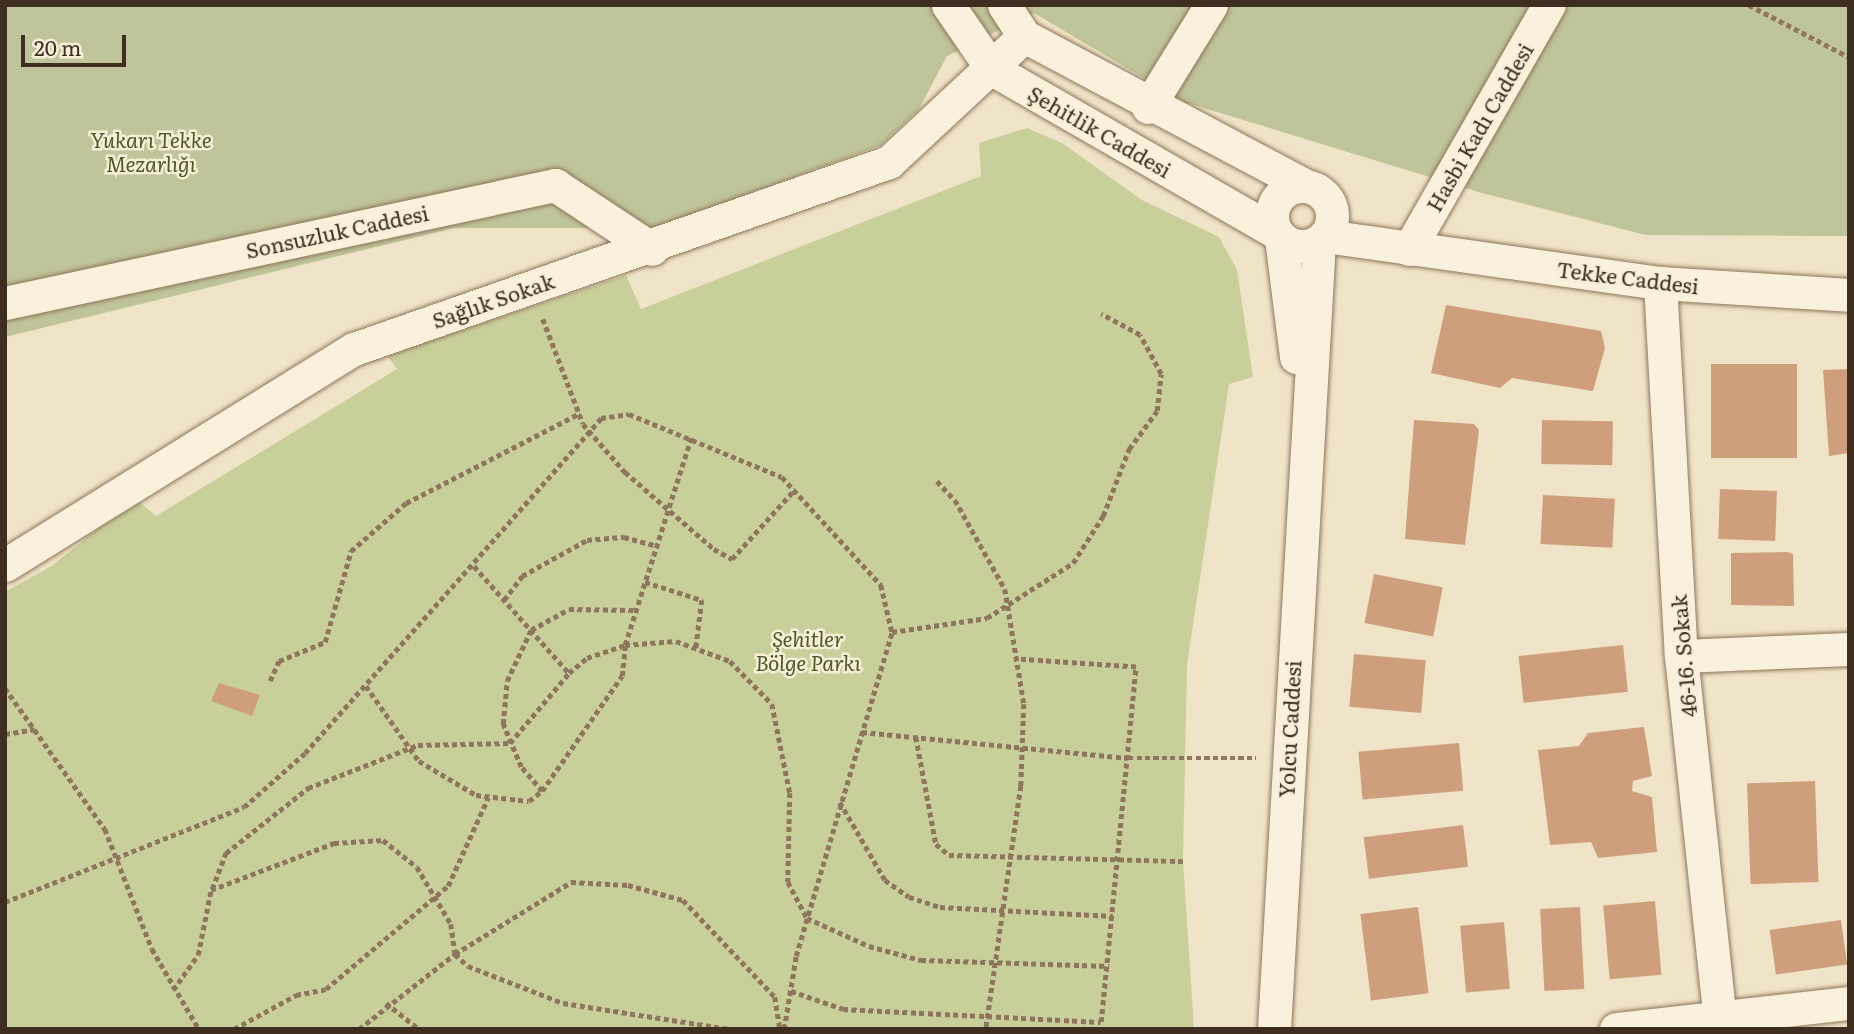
<!DOCTYPE html>
<meta charset="utf-8">
<style>
body{margin:0}
#map{position:relative;width:1854px;height:1034px;overflow:hidden;background:#f0e4c8;font-family:Literata,serif}
div>[style]{position:absolute}
.green>*{inset:0;background:#c9cf9b}
.cemetery>*{inset:0;background:#bfc49a}
.building>*{inset:0;background:#cf9f7d;transform-origin:0 0}
.path>*{height:4.5px;margin-top:-2.25px;transform-origin:0;background:repeating-linear-gradient(90deg,#8d765c 0 5px,transparent 0 8.5px)}
.roads{filter:drop-shadow(0 0 2px #8d765c) drop-shadow(0 0 2px #8d765c)}
.street>*{height:33px;margin:-16.5px;padding:0 16.5px;transform-origin:16.5px;border-radius:16.5px;background:#faf1dc}
.street>.ring{margin:-16.5px;padding:0;box-sizing:content-box;background:none;border:33px solid #faf1dc;border-radius:50%}
span{translate:-50% -50%;white-space:nowrap;text-align:center;line-height:1.15;-webkit-text-stroke:5px #f7eed8;paint-order:stroke}
.street-label{font-size:21px;color:#3d2e20}
.park-label{font-size:21px;color:#4d5a26;font-style:italic}
.frame{position:absolute;inset:0;border:7px solid #3d2e20;pointer-events:none}
.scale{position:absolute;left:21px;top:35px;width:105px;height:32px;box-sizing:border-box;border:4px solid #3d2e20;border-top:0;padding-left:9px;font-size:21px;line-height:24px;white-space:nowrap;color:#3d2e20;-webkit-text-stroke:5px #f7eed8;paint-order:stroke}
</style>
<div id="map">
<div class="green">
<div style="clip-path:polygon(1027px 128px,1062px 143px,1142px 200px,1219px 237px,1237px 270px,1253px 377px,1229px 384px,1187px 665px,1183px 861px,1194px 1029px,5px 1029px,5px 592px,53px 565px,135px 498px,156px 516px,397px 369px,387px 355px,626px 275px,641px 309px,981px 176px,979px 143px)"></div>
</div>
<div class="cemetery">
<div style="clip-path:polygon(5px 5px,1849px 5px,1849px 236px,1646px 235px,1482px 193px,1184px 102px,1034px 13px,947px 56px,919px 109px,881px 145px,656px 228px,454px 228px,5px 337px)"></div>
</div>
<div class="building">
<div style="clip-path:polygon(1446px 305px,1601px 331px,1605px 348px,1593px 391px,1512px 378px,1500px 388px,1431px 373px)"></div>
<div style="left:1711px;top:364px;width:86px;height:94px"></div>
<div style="clip-path:polygon(1849px 369px,1849px 453px,1829px 456px,1823px 370px)"></div>
<div style="clip-path:polygon(1414px 420px,1474px 424px,1479px 430px,1465px 545px,1405px 539px)"></div>
<div style="left:1542px;top:420px;width:71px;height:44px;rotate:1deg"></div>
<div style="left:1720px;top:489px;width:57px;height:50px;rotate:2deg"></div>
<div style="left:1543px;top:495px;width:72px;height:49px;rotate:3deg"></div>
<div style="clip-path:polygon(1787px 552px,1793px 554px,1794px 606px,1731px 605px,1731px 553px)"></div>
<div style="left:1374px;top:574px;width:70px;height:50px;rotate:11deg"></div>
<div style="left:1623px;top:645px;width:47px;height:105px;rotate:84deg"></div>
<div style="left:1354px;top:654px;width:72px;height:53px;rotate:5deg"></div>
<div style="clip-path:polygon(219px 683px,260px 695px,252px 716px,211px 701px)"></div>
<div style="clip-path:polygon(1644px 727px,1652px 776px,1633px 781px,1632px 791px,1652px 797px,1657px 852px,1598px 858px,1591px 842px,1550px 845px,1538px 750px,1579px 746px,1588px 733px)"></div>
<div style="left:1459px;top:743px;width:48px;height:101px;rotate:85deg"></div>
<div style="left:1815px;top:781px;width:101px;height:68px;rotate:88deg"></div>
<div style="left:1463px;top:825px;width:42px;height:100px;rotate:83deg"></div>
<div style="left:1655px;top:901px;width:74px;height:52px;rotate:85deg"></div>
<div style="left:1418px;top:907px;width:87px;height:58px;rotate:83deg"></div>
<div style="left:1580px;top:907px;width:82px;height:40px;rotate:87deg"></div>
<div style="left:1841px;top:920px;width:45px;height:72px;rotate:82deg"></div>
<div style="left:1504px;top:922px;width:67px;height:44px;rotate:85deg"></div>
</div>
<div class="path">
<div style="left:1749px;top:5px;width:113px;rotate:27.5deg"></div>
<div style="left:543px;top:319px;width:112px;rotate:69.1deg"></div>
<div style="left:583px;top:424px;width:64px;rotate:48.8deg"></div>
<div style="left:625px;top:472px;width:118px;rotate:40.9deg"></div>
<div style="left:714px;top:549px;width:21px;rotate:29deg"></div>
<div style="left:732px;top:559px;width:94px;rotate:-48deg"></div>
<div style="left:937px;top:481px;width:26px;rotate:47deg"></div>
<div style="left:955px;top:500px;width:102px;rotate:60.7deg"></div>
<div style="left:1005px;top:589px;width:117px;rotate:80.6deg"></div>
<div style="left:1024px;top:704px;width:82px;rotate:92.1deg"></div>
<div style="left:1021px;top:786px;width:246px;rotate:98.2deg"></div>
<div style="left:474px;top:566px;width:143px;rotate:48.4deg"></div>
<div style="left:569px;top:673px;width:23px;rotate:-40deg"></div>
<div style="left:587px;top:658px;width:40px;rotate:-18.9deg"></div>
<div style="left:625px;top:645px;width:51px;rotate:-4.5deg"></div>
<div style="left:676px;top:641px;width:58px;rotate:20.3deg"></div>
<div style="left:730px;top:661px;width:60px;rotate:45.7deg"></div>
<div style="left:772px;top:704px;width:91px;rotate:78.6deg"></div>
<div style="left:790px;top:793px;width:89px;rotate:91.3deg"></div>
<div style="left:788px;top:882px;width:41px;rotate:62.2deg"></div>
<div style="left:807px;top:918px;width:68px;rotate:24.3deg"></div>
<div style="left:869px;top:946px;width:54px;rotate:15.1deg"></div>
<div style="left:921px;top:960px;width:188px;rotate:1.8deg"></div>
<div style="left:645px;top:582px;width:60px;rotate:17.5deg"></div>
<div style="left:702px;top:600px;width:48px;rotate:97.1deg"></div>
<div style="left:504px;top:600px;width:30px;rotate:-53deg"></div>
<div style="left:522px;top:576px;width:74px;rotate:-29deg"></div>
<div style="left:587px;top:540px;width:37px;rotate:-5deg"></div>
<div style="left:624px;top:537px;width:34px;rotate:15deg"></div>
<div style="left:270px;top:681px;width:22px;rotate:-66deg"></div>
<div style="left:279px;top:661px;width:50px;rotate:-22.4deg"></div>
<div style="left:325px;top:642px;width:95px;rotate:-74.1deg"></div>
<div style="left:351px;top:551px;width:73px;rotate:-41.1deg"></div>
<div style="left:406px;top:503px;width:196px;rotate:-27.3deg"></div>
<div style="left:366px;top:686px;width:92px;rotate:54.8deg"></div>
<div style="left:419px;top:761px;width:66px;rotate:30.8deg"></div>
<div style="left:476px;top:795px;width:53px;rotate:6.5deg"></div>
<div style="left:529px;top:801px;width:16px;rotate:-38deg"></div>
<div style="left:542px;top:791px;width:140px;rotate:-55.2deg"></div>
<div style="left:622px;top:676px;width:31px;rotate:-84deg"></div>
<div style="left:625px;top:645px;width:220px;rotate:-72.3deg"></div>
<div style="left:5px;top:688px;width:173px;rotate:54.7deg"></div>
<div style="left:105px;top:829px;width:129px;rotate:68.6deg"></div>
<div style="left:152px;top:949px;width:93px;rotate:59.6deg"></div>
<div style="left:862px;top:732px;width:267px;rotate:5.6deg"></div>
<div style="left:1128px;top:758px;width:128px"></div>
<div style="left:5px;top:734px;width:30px;rotate:-9deg"></div>
<div style="left:916px;top:737px;width:109px;rotate:79.4deg"></div>
<div style="left:936px;top:844px;width:17px;rotate:40deg"></div>
<div style="left:949px;top:855px;width:234px;rotate:1.5deg"></div>
<div style="left:542px;top:791px;width:32px;rotate:-131deg"></div>
<div style="left:521px;top:767px;width:47px;rotate:-112.7deg"></div>
<div style="left:503px;top:724px;width:43px;rotate:-84.7deg"></div>
<div style="left:507px;top:681px;width:56px;rotate:-64.8deg"></div>
<div style="left:531px;top:630px;width:43px;rotate:-28.9deg"></div>
<div style="left:569px;top:609px;width:67px;rotate:0.9deg"></div>
<div style="left:840px;top:802px;width:90px;rotate:60deg"></div>
<div style="left:885px;top:880px;width:29px;rotate:35deg"></div>
<div style="left:909px;top:897px;width:33px;rotate:18deg"></div>
<div style="left:940px;top:907px;width:173px;rotate:3deg"></div>
<div style="left:212px;top:889px;width:39px;rotate:-69deg"></div>
<div style="left:226px;top:853px;width:105px;rotate:-38.4deg"></div>
<div style="left:308px;top:788px;width:118px;rotate:-21.4deg"></div>
<div style="left:418px;top:745px;width:92px;rotate:-1.2deg"></div>
<div style="left:510px;top:743px;width:92px;rotate:-49.9deg"></div>
<div style="left:5px;top:902px;width:257px;rotate:-21.7deg"></div>
<div style="left:244px;top:807px;width:81px;rotate:-41.5deg"></div>
<div style="left:305px;top:753px;width:447px;rotate:-48.5deg"></div>
<div style="left:601px;top:418px;width:28px;rotate:-8deg"></div>
<div style="left:629px;top:414px;width:165px;rotate:22.4deg"></div>
<div style="left:782px;top:477px;width:147px;rotate:47.5deg"></div>
<div style="left:881px;top:585px;width:48px;rotate:76.8deg"></div>
<div style="left:173px;top:990px;width:43px;rotate:-54.5deg"></div>
<div style="left:198px;top:955px;width:66px;rotate:-78.7deg"></div>
<div style="left:211px;top:890px;width:132px;rotate:-20.9deg"></div>
<div style="left:334px;top:843px;width:49px;rotate:-3.5deg"></div>
<div style="left:383px;top:840px;width:43px;rotate:38.5deg"></div>
<div style="left:417px;top:867px;width:66px;rotate:59.2deg"></div>
<div style="left:451px;top:924px;width:30px;rotate:82deg"></div>
<div style="left:455px;top:954px;width:137px;rotate:-31.8deg"></div>
<div style="left:571px;top:882px;width:57px;rotate:3deg"></div>
<div style="left:628px;top:885px;width:57px;rotate:15.3deg"></div>
<div style="left:683px;top:900px;width:134px;rotate:46.5deg"></div>
<div style="left:775px;top:997px;width:32px;rotate:81deg"></div>
<div style="left:791px;top:991px;width:55px;rotate:19.1deg"></div>
<div style="left:843px;top:1009px;width:258px;rotate:2.9deg"></div>
<div style="left:1101px;top:1022px;width:357px;rotate:-84.4deg"></div>
<div style="left:1136px;top:667px;width:120px;rotate:-176.2deg"></div>
<div style="left:386px;top:1003px;width:42px;rotate:38.2deg"></div>
<div style="left:234px;top:1029px;width:71px;rotate:-28.7deg"></div>
<div style="left:296px;top:995px;width:31px;rotate:-11deg"></div>
<div style="left:326px;top:989px;width:160px;rotate:-40.2deg"></div>
<div style="left:448px;top:886px;width:97px;rotate:-65.6deg"></div>
<div style="left:359px;top:1029px;width:122px;rotate:-38deg"></div>
<div style="left:455px;top:954px;width:18px;rotate:43deg"></div>
<div style="left:468px;top:966px;width:102px;rotate:21.3deg"></div>
<div style="left:563px;top:1003px;width:168px;rotate:8.9deg"></div>
<div style="left:784px;top:1029px;width:74px;rotate:-80.7deg"></div>
<div style="left:796px;top:956px;width:338px;rotate:-73.5deg"></div>
<div style="left:892px;top:632px;width:96px;rotate:-8.4deg"></div>
<div style="left:987px;top:618px;width:102px;rotate:-32.6deg"></div>
<div style="left:1073px;top:563px;width:56px;rotate:-57.4deg"></div>
<div style="left:1103px;top:516px;width:72px;rotate:-68.8deg"></div>
<div style="left:1129px;top:449px;width:47px;rotate:-53.6deg"></div>
<div style="left:1157px;top:411px;width:37px;rotate:-84deg"></div>
<div style="left:1161px;top:374px;width:44px;rotate:-118.3deg"></div>
<div style="left:1140px;top:335px;width:44px;rotate:-151.7deg"></div>
</div>
<div class="roads">
<div class="street">
<div style="left:948px;top:5px;width:78px;rotate:55.5deg"></div>
<div style="left:992px;top:69px;width:327px;rotate:29.9deg"></div>
<div style="left:1004px;top:5px;width:37px;rotate:57deg"></div>
<div style="left:1024px;top:36px;width:319px;rotate:28deg"></div>
<div style="left:1148px;top:107px;width:120px;rotate:-58.3deg"></div>
<div class="ring" style="left:1272px;top:186px;width:27px;height:27px"></div>
<div style="left:1325px;top:236px;width:338px;rotate:8deg"></div>
<div style="left:1660px;top:283px;width:189px;rotate:3.6deg"></div>
<div style="left:1281px;top:238px;width:120px;rotate:82.8deg"></div>
<div style="left:1409px;top:249px;width:281px;rotate:-60.2deg"></div>
<div style="left:1660px;top:283px;width:374px;rotate:86.8deg"></div>
<div style="left:1681px;top:656px;width:375px;rotate:83.9deg"></div>
<div style="left:5px;top:303px;width:563px;rotate:-12.11deg"></div>
<div style="left:555px;top:185px;width:116px;rotate:33.4deg"></div>
<div style="left:5px;top:565px;width:410px;rotate:-31.8deg"></div>
<div style="left:354px;top:349px;width:567px;rotate:-19.27deg"></div>
<div style="left:889px;top:162px;width:185px;rotate:-43deg"></div>
<div style="left:1681px;top:656px;width:168px;rotate:-2.4deg"></div>
<div style="left:1274px;top:1029px;width:788px;rotate:-86.73deg"></div>
<div style="left:1616px;top:1029px;width:234px;rotate:-6.4deg"></div>
</div>
</div>
<div class="street-label">
<span style="left:1479px;top:127px;rotate:-60deg">Hasbi Kadı Caddesi</span>
<span style="left:1100px;top:131px;rotate:30deg">Şehitlik Caddesi</span>
<span style="left:337px;top:231px;rotate:-12deg">Sonsuzluk Caddesi</span>
<span style="left:1628px;top:277px;rotate:7deg">Tekke Caddesi</span>
<span style="left:493px;top:300px;rotate:-19deg">Sağlık Sokak</span>
<span style="left:1683px;top:656px;rotate:-95deg">46-16. Sokak</span>
<span style="left:1289px;top:729px;rotate:-87deg">Yolcu Caddesi</span>
</div>
<div class="park-label">
<span style="left:151px;top:151px">Yukarı Tekke<br>Mezarlığı</span>
<span style="left:808px;top:650px">Şehitler<br>Bölge Parkı</span>
</div>
<div class="frame"></div>
<div class="scale">20 m</div>
</div>
